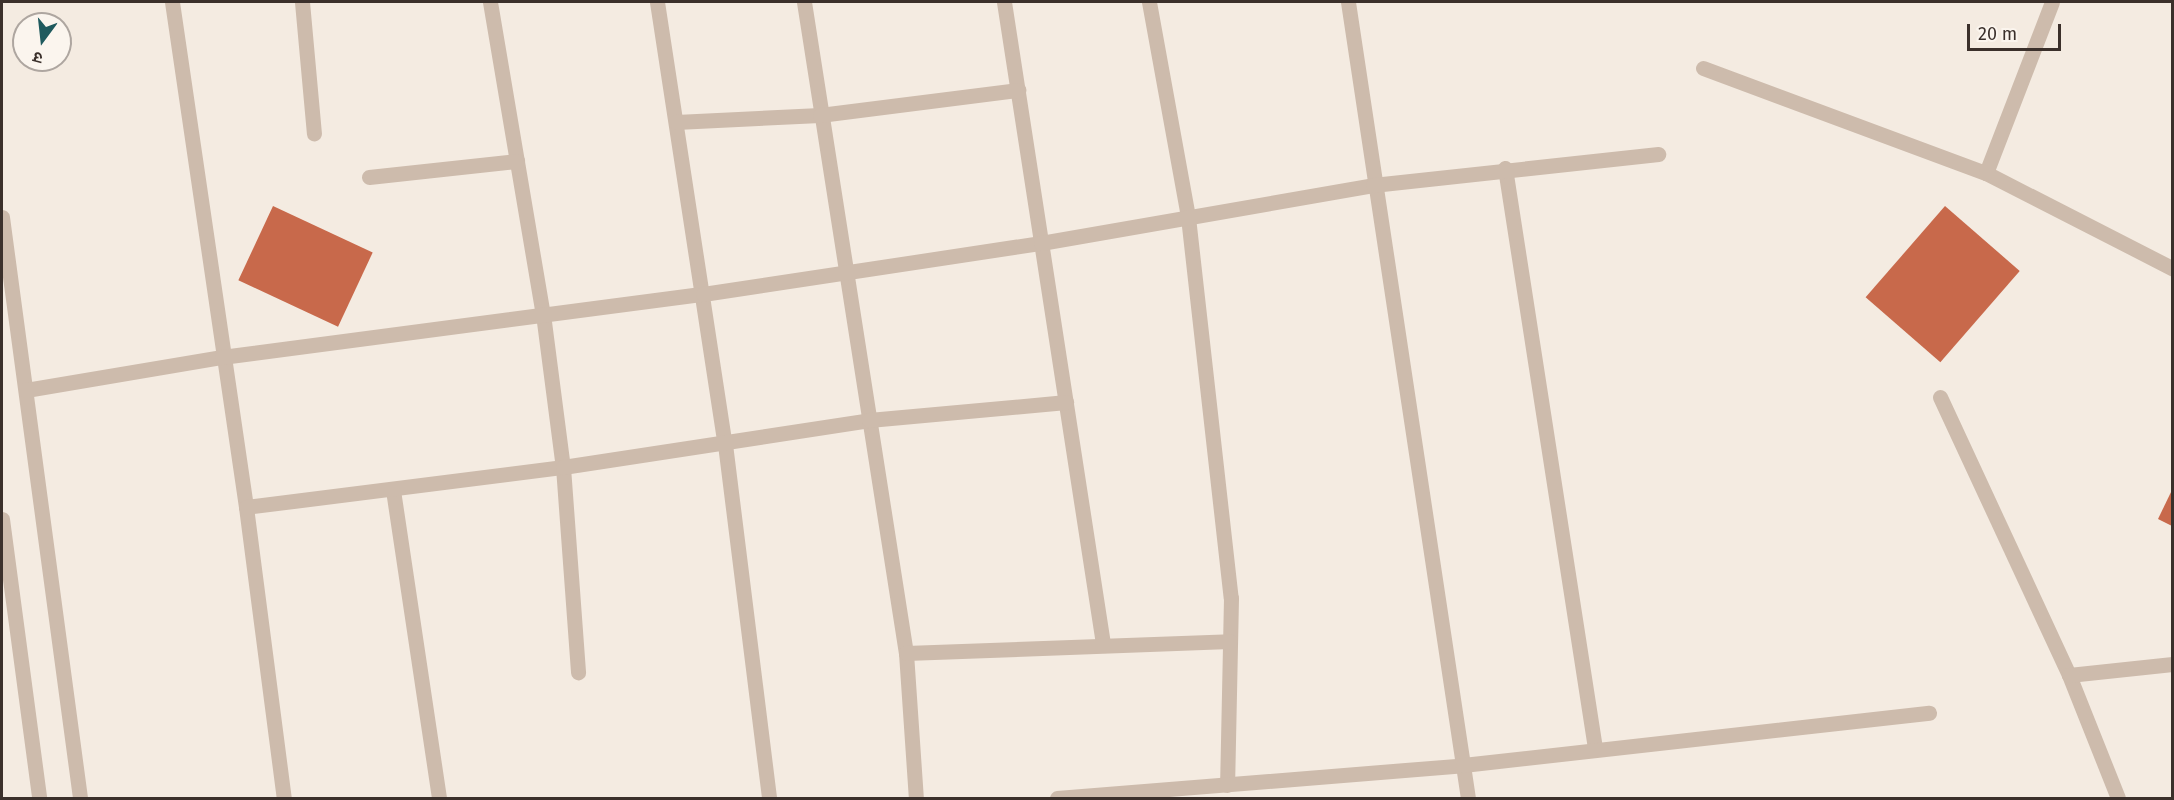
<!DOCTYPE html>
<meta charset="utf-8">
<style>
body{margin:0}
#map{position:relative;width:2174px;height:800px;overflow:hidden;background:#f4ebe1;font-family:"Fira Sans","Noto Sans Devanagari",sans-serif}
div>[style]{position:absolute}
.building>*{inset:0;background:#c8694b;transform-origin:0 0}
.minor>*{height:15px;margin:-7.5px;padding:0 7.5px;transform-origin:7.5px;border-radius:7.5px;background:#cdbbac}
span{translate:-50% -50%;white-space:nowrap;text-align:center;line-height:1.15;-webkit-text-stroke:4.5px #fbf5ee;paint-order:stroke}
.frame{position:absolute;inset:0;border:3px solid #3b302b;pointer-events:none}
.north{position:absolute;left:12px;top:12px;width:60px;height:60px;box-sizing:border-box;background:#fbf5ee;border:2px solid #aea6a0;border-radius:50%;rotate:195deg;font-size:16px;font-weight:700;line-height:24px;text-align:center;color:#3b302b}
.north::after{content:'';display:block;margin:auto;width:21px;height:27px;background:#1f5a5e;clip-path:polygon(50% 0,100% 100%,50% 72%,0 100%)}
.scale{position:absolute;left:1967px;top:24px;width:94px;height:27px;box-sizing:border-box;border:3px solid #3b302b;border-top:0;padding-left:8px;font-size:18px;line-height:21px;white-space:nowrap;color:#3b302b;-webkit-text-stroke:4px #fbf5ee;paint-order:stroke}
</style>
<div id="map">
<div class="building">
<div style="left:273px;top:206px;width:110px;height:82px;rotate:25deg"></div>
<div style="left:1945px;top:206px;width:99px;height:121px;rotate:41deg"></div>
<div style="clip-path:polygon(2172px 490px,2172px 526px,2158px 519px)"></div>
</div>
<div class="minor">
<div style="left:172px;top:2px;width:510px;rotate:81.66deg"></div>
<div style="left:246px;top:507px;width:293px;rotate:82.6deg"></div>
<div style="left:302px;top:2px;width:132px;rotate:84.8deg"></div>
<div style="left:490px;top:2px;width:316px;rotate:80.4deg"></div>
<div style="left:543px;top:314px;width:154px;rotate:82.6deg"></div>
<div style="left:563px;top:467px;width:206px;rotate:85.8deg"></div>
<div style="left:657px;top:2px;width:447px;rotate:81.3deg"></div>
<div style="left:725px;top:444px;width:357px;rotate:82.9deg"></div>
<div style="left:804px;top:2px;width:659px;rotate:81.1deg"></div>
<div style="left:906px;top:653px;width:145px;rotate:86.1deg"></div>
<div style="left:1004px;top:2px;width:650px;rotate:81.23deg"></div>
<div style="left:1149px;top:2px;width:219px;rotate:79.7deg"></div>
<div style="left:1188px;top:217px;width:383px;rotate:83.6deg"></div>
<div style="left:1231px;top:598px;width:187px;rotate:91.2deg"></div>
<div style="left:1348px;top:2px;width:805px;rotate:81.43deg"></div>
<div style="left:1703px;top:68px;width:302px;rotate:20.4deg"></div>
<div style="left:1986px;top:173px;width:209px;rotate:27.1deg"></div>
<div style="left:676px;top:122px;width:144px;rotate:-2.8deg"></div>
<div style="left:820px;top:115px;width:200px;rotate:-7.2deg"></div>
<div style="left:1505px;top:168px;width:587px;rotate:81.18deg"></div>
<div style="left:1986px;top:173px;width:183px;rotate:-68.9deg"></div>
<div style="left:369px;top:177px;width:149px;rotate:-6.2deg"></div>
<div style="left:2px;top:217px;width:586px;rotate:82.35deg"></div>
<div style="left:26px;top:390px;width:199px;rotate:-9.6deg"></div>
<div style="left:222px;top:357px;width:485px;rotate:-7.5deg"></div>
<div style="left:703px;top:294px;width:342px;rotate:-8.6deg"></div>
<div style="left:1041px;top:243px;width:337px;rotate:-9.9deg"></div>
<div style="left:1373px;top:185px;width:287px;rotate:-6.2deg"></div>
<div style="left:1940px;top:397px;width:306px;rotate:65.1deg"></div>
<div style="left:2069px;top:675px;width:132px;rotate:68.3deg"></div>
<div style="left:393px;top:490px;width:311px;rotate:81.5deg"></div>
<div style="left:246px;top:507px;width:320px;rotate:-7.2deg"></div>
<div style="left:563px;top:467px;width:310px;rotate:-8.7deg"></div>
<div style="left:869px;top:420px;width:198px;rotate:-5.2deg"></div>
<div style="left:2px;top:519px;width:281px;rotate:82.4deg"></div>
<div style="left:906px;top:653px;width:324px;rotate:-2.1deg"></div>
<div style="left:2069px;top:675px;width:104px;rotate:-6.1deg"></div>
<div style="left:1057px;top:798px;width:407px;rotate:-4.6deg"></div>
<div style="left:1463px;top:765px;width:469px;rotate:-6.4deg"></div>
</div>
<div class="frame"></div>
<div class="north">उ</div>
<div class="scale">20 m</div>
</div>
